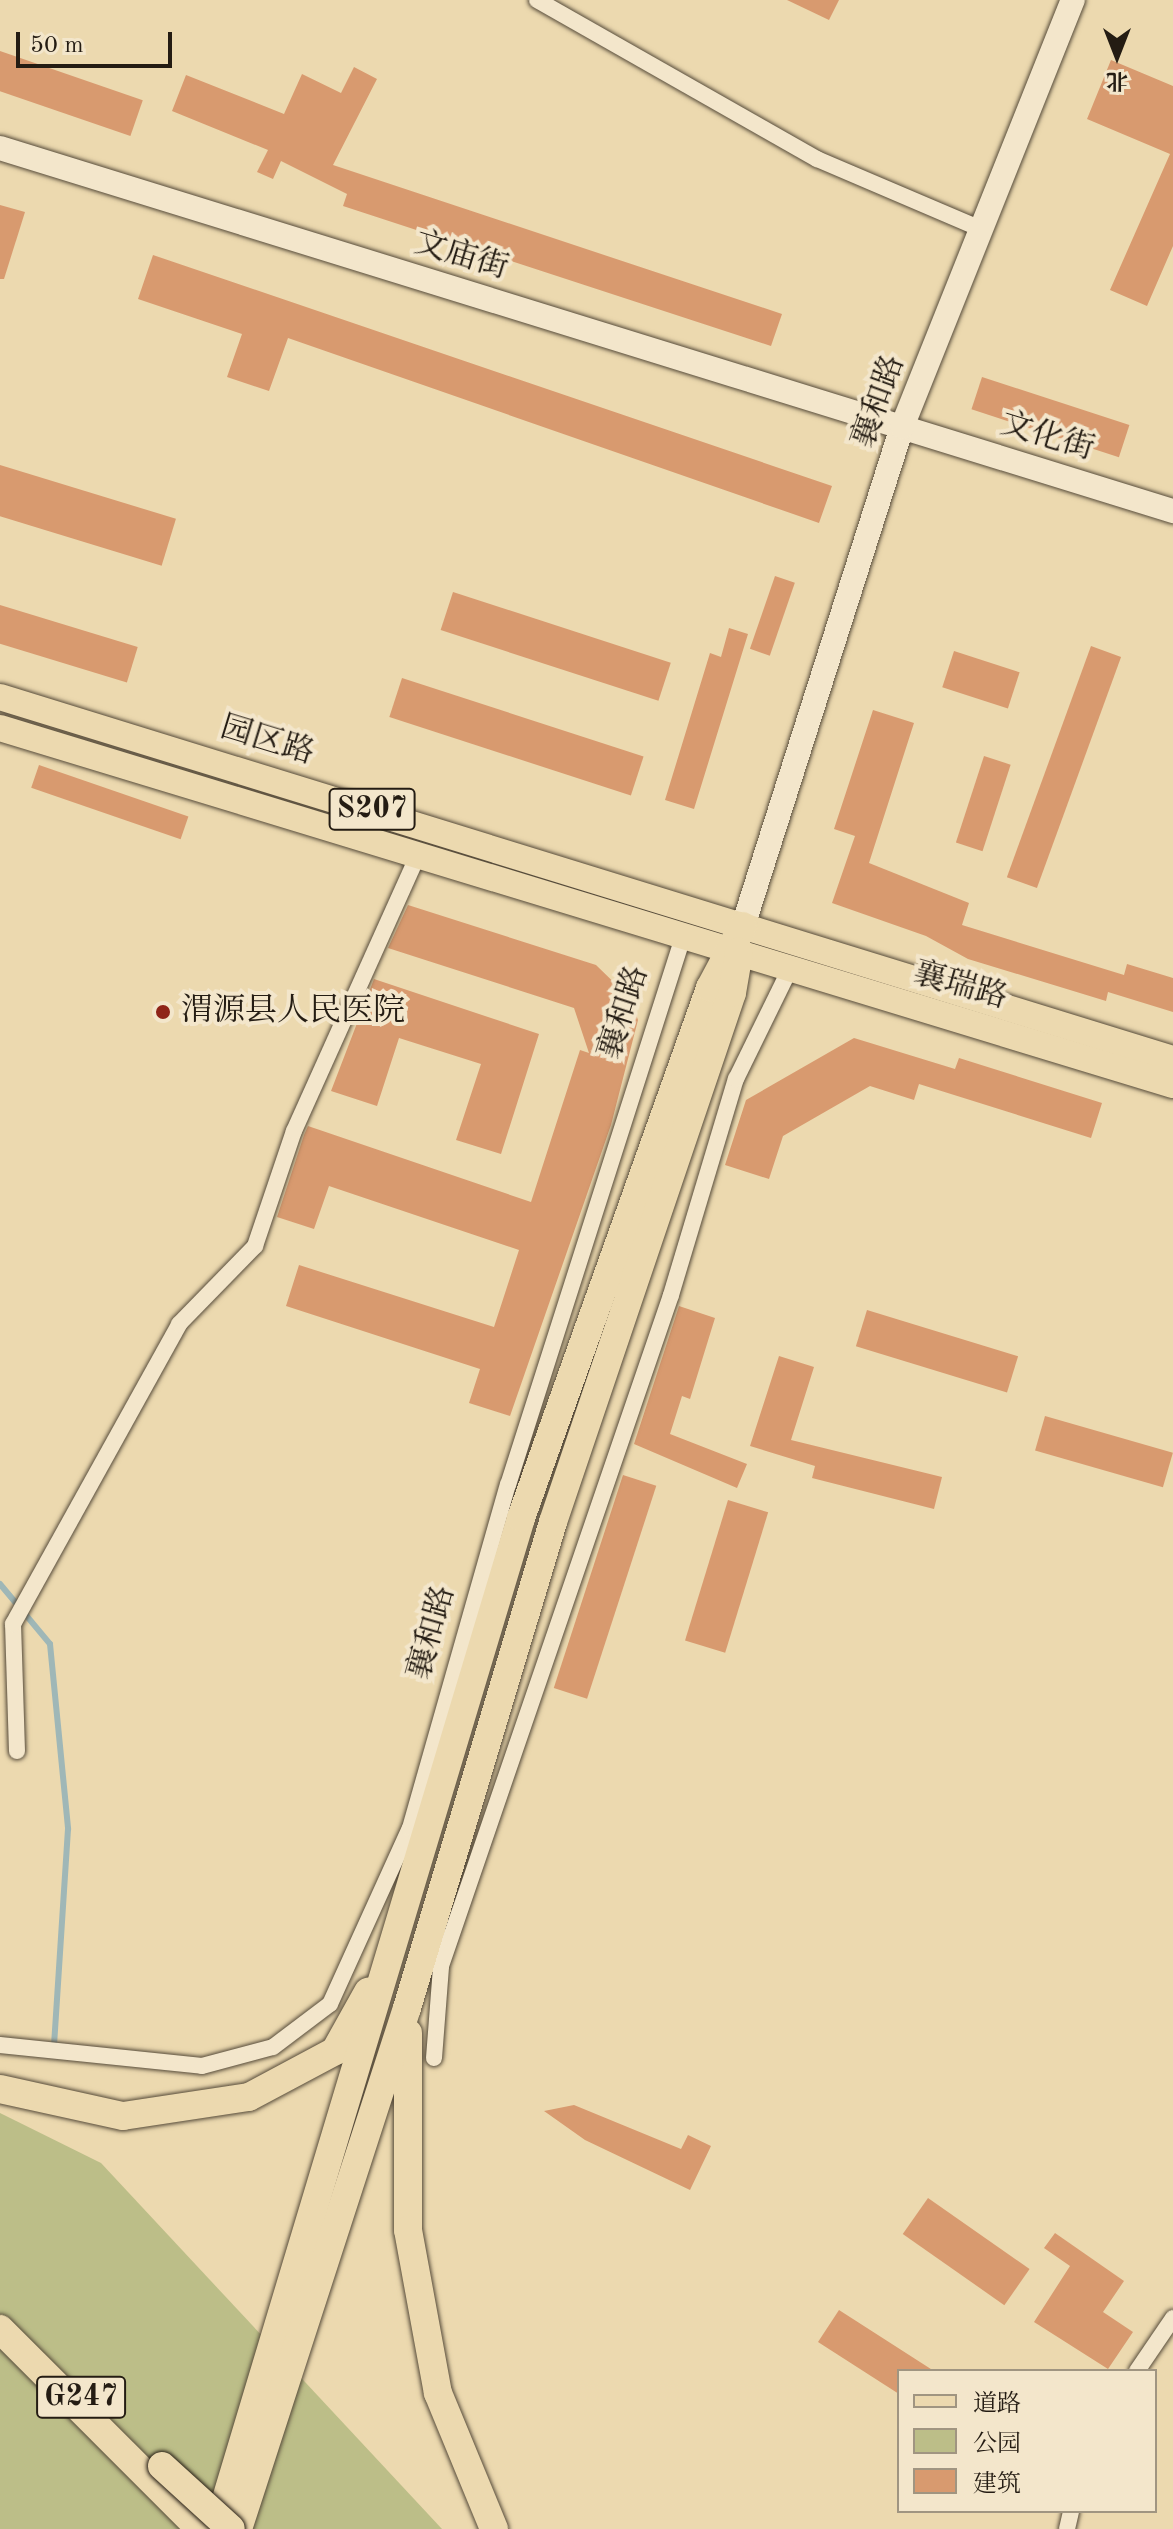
<!DOCTYPE html>
<meta charset="utf-8">
<style>
body{margin:0}
#map{position:relative;width:1173px;height:2529px;overflow:hidden;background:#ecd9af;font-family:"Old Standard TT","Noto Serif SC",serif}
div>[style]{position:absolute}
.green>*{inset:0;background:#bcbe88}
.stream>*{height:6px;margin:-3px;padding:0 3px;transform-origin:3px;border-radius:3px;background:#9fb7b7}
.building>*{inset:0;background:#d89a6f;transform-origin:0 0}
.roads{filter:drop-shadow(0 0 2px #564b3a) drop-shadow(0 0 2px #564b3a)}
.minor>*{height:16px;margin:-8px;padding:0 8px;transform-origin:8px;border-radius:8px;background:#f3e6cb}
.secondary>*{height:24px;margin:-12px;padding:0 12px;transform-origin:12px;border-radius:12px;background:#f3e6cb}
.primary>*{height:26px;margin:-13px;padding:0 13px;transform-origin:13px;border-radius:13px;background:#ecd9af}
.trunk>*{height:28px;margin:-14px;padding:0 14px;transform-origin:14px;border-radius:14px;background:#ecd9af}
.bridges{filter:drop-shadow(0 0 2px #241c13) drop-shadow(0 0 2px #241c13)}
.trunk-bridge>*{height:28px;margin:-14px;padding:0 14px;transform-origin:14px;border-radius:14px;background:#ecd9af}
.dots>*{width:22px;height:22px;translate:-50% -50%;box-sizing:border-box;border:4px solid #f3e6cb;border-radius:50%}
span{translate:-50% -50%;white-space:nowrap;text-align:center;line-height:1.15;-webkit-text-stroke:8px #f3e6cb;paint-order:stroke}
.shield-label span{padding:2px 6px;background:#f3e6cb;border:2px solid;border-radius:6px;-webkit-text-stroke-width:0}
.shield-label{font-size:30px;color:#241c13;font-weight:700}
.street-label{font-size:32px;color:#241c13}
.poi-label{font-size:32px;color:#241c13}
.left{translate:0 -50%;text-align:left}
.legend{position:absolute;left:897px;top:2369px;width:260px;height:144px;box-sizing:border-box;background:#f3e6cb;border:2px solid #a09581;margin:0;padding:10px 14px;list-style:none;font-size:24px;color:#241c13}
.legend li{display:flex;align-items:center;gap:16px;height:40px}
.legend b{width:40px;border:2px solid #a09581}
.north{position:absolute;left:1077px;top:16px;width:80px;height:80px;-webkit-text-stroke:6px #f3e6cb;paint-order:stroke;rotate:180deg;font-size:22px;font-weight:700;line-height:32px;text-align:center;color:#241c13}
.north::after{content:'';display:block;margin:auto;width:28px;height:36px;background:#241c13;clip-path:polygon(50% 0,100% 100%,50% 72%,0 100%)}
.scale{position:absolute;left:16px;top:32px;width:156px;height:36px;box-sizing:border-box;border:4px solid #241c13;border-top:0;padding-left:10px;font-size:24px;line-height:28px;white-space:nowrap;color:#241c13;-webkit-text-stroke:6px #f3e6cb;paint-order:stroke}
</style>
<div id="map">
<div class="green">
<div style="clip-path:polygon(0 2113px,101px 2163px,442px 2529px,0 2529px)"></div>
</div>
<div class="stream">
<div style="left:0;top:1584px;width:78px;rotate:50.2deg"></div>
<div style="left:50px;top:1644px;width:186px;rotate:84.4deg"></div>
<div style="left:68px;top:1829px;width:219px;rotate:93.7deg"></div>
</div>
<div class="building">
<div style="clip-path:polygon(787px 0,839px 0,829px 20px)"></div>
<div style="left:0;top:51px;width:151px;height:38px;rotate:19deg"></div>
<div style="clip-path:polygon(1111px 60px,1173px 86px,1173px 246px,1147px 306px,1110px 290px,1170px 154px,1087px 119px)"></div>
<div style="clip-path:polygon(354px 67px,377px 79px,333px 165px,782px 314px,771px 346px,343px 206px,347px 194px,281px 161px,273px 179px,257px 172px,268px 150px,172px 111px,186px 75px,284px 114px,302px 74px,341px 93px)"></div>
<div style="clip-path:polygon(0 205px,25px 212px,4px 279px,0 279px)"></div>
<div style="clip-path:polygon(153px 255px,832px 486px,819px 523px,288px 338px,269px 391px,227px 377px,242px 334px,138px 299px)"></div>
<div style="left:982px;top:377px;width:155px;height:34px;rotate:18deg"></div>
<div style="left:0;top:465px;width:184px;height:49px;rotate:17deg"></div>
<div style="left:775px;top:576px;width:21px;height:77px;rotate:19deg"></div>
<div style="left:453px;top:592px;width:229px;height:40px;rotate:18deg"></div>
<div style="left:0;top:605px;width:144px;height:37px;rotate:17deg"></div>
<div style="clip-path:polygon(729px 628px,748px 634px,694px 809px,665px 800px,710px 653px,721px 657px)"></div>
<div style="left:1091px;top:646px;width:32px;height:246px;rotate:20deg"></div>
<div style="left:954px;top:651px;width:69px;height:38px;rotate:18deg"></div>
<div style="left:402px;top:678px;width:254px;height:41px;rotate:18deg"></div>
<div style="clip-path:polygon(873px 710px,914px 723px,869px 863px,969px 903px,962px 925px,1124px 975px,1127px 964px,1173px 978px,1173px 1012px,1108px 992px,1106px 1001px,968px 959px,926px 936px,832px 903px,855px 836px,834px 829px)"></div>
<div style="left:984px;top:756px;width:28px;height:91px;rotate:18deg"></div>
<div style="left:39px;top:765px;width:158px;height:24px;rotate:19deg"></div>
<div style="clip-path:polygon(408px 905px,596px 965px,630px 998px,638px 1020px,611px 1125px,510px 1416px,469px 1403px,480px 1369px,286px 1306px,299px 1265px,494px 1327px,519px 1250px,329px 1186px,314px 1229px,277px 1217px,304px 1135px,308px 1126px,531px 1202px,580px 1050px,589px 1053px,574px 1008px,388px 948px)"></div>
<div style="clip-path:polygon(374px 979px,539px 1034px,501px 1154px,456px 1140px,481px 1064px,399px 1038px,377px 1106px,331px 1091px)"></div>
<div style="clip-path:polygon(854px 1038px,955px 1069px,959px 1058px,1102px 1103px,1091px 1138px,919px 1084px,914px 1100px,870px 1086px,783px 1136px,769px 1179px,725px 1165px,746px 1100px)"></div>
<div style="clip-path:polygon(679px 1306px,715px 1318px,690px 1399px,682px 1396px,670px 1434px,747px 1464px,737px 1488px,634px 1444px)"></div>
<div style="left:867px;top:1310px;width:158px;height:38px;rotate:17deg"></div>
<div style="clip-path:polygon(779px 1356px,814px 1367px,791px 1440px,942px 1477px,934px 1509px,812px 1478px,815px 1466px,750px 1446px)"></div>
<div style="left:1045px;top:1416px;width:133px;height:36px;rotate:16deg"></div>
<div style="left:623px;top:1475px;width:35px;height:224px;rotate:18deg"></div>
<div style="left:728px;top:1500px;width:42px;height:147px;rotate:17deg"></div>
<div style="clip-path:polygon(574px 2105px,681px 2149px,688px 2135px,711px 2146px,690px 2190px,585px 2140px,544px 2111px)"></div>
<div style="left:928px;top:2198px;width:124px;height:44px;rotate:35deg"></div>
<div style="clip-path:polygon(1055px 2233px,1124px 2281px,1103px 2312px,1133px 2332px,1108px 2369px,1034px 2322px,1070px 2266px,1044px 2248px)"></div>
<div style="clip-path:polygon(839px 2310px,934px 2371px,899px 2371px,899px 2394px,818px 2342px)"></div>
</div>
<div class="roads">
<div class="minor">
<div style="left:537px;top:0;width:322px;rotate:29.6deg"></div>
<div style="left:817px;top:159px;width:178px;rotate:23.1deg"></div>
<div style="left:17px;top:1751px;width:127px;rotate:-91.8deg"></div>
<div style="left:13px;top:1624px;width:343px;rotate:-61deg"></div>
<div style="left:179px;top:1324px;width:109px;rotate:-45.7deg"></div>
<div style="left:255px;top:1246px;width:121px;rotate:-71.3deg"></div>
<div style="left:294px;top:1131px;width:300px;rotate:-65.8deg"></div>
<div style="left:0;top:2045px;width:203px;rotate:5.9deg"></div>
<div style="left:202px;top:2066px;width:73px;rotate:-15deg"></div>
<div style="left:273px;top:2047px;width:71px;rotate:-37deg"></div>
<div style="left:330px;top:2004px;width:193px;rotate:-65.6deg"></div>
<div style="left:410px;top:1828px;width:357px;rotate:-74.1deg"></div>
<div style="left:508px;top:1485px;width:572px;rotate:-72.29deg"></div>
<div style="left:434px;top:2058px;width:92px;rotate:-85.6deg"></div>
<div style="left:441px;top:1966px;width:709px;rotate:-71.08deg"></div>
<div style="left:671px;top:1295px;width:226px;rotate:-73.3deg"></div>
<div style="left:736px;top:1079px;width:120px;rotate:-63.9deg"></div>
<div style="left:1137px;top:2371px;width:64px;rotate:-55.8deg"></div>
<div style="left:1067px;top:2529px;width:18px;rotate:-77deg"></div>
</div>
<div class="secondary">
<div style="left:0;top:148px;width:1228px;rotate:17.2deg"></div>
<div style="left:743px;top:926px;width:524px;rotate:-72.33deg"></div>
<div style="left:902px;top:427px;width:460px;rotate:-68.2deg"></div>
</div>
<div class="primary">
<div style="left:0;top:697px;width:1228px;rotate:17.15deg"></div>
<div style="left:0;top:728px;width:1226px;rotate:16.93deg"></div>
</div>
<div class="trunk">
<div style="left:408px;top:2033px;width:197px;rotate:90deg"></div>
<div style="left:408px;top:2230px;width:166px;rotate:79.6deg"></div>
<div style="left:438px;top:2393px;width:147px;rotate:67.6deg"></div>
<div style="left:0;top:2089px;width:126px;rotate:12.4deg"></div>
<div style="left:123px;top:2116px;width:127px;rotate:-8.6deg"></div>
<div style="left:249px;top:2097px;width:98px;rotate:-28.1deg"></div>
<div style="left:335px;top:2051px;width:68px;rotate:-60.8deg"></div>
<div style="left:0;top:2329px;width:283px;rotate:45deg"></div>
<div style="left:217px;top:2529px;width:1056px;rotate:-73.26deg"></div>
<div style="left:521px;top:1518px;width:563px;rotate:-70.37deg"></div>
<div style="left:710px;top:988px;width:70px;rotate:-62deg"></div>
<div style="left:238px;top:2529px;width:548px;rotate:-72.03deg"></div>
<div style="left:407px;top:2008px;width:507px;rotate:-73.28deg"></div>
<div style="left:553px;top:1522px;width:558px;rotate:-71.31deg"></div>
<div style="left:732px;top:993px;width:42px;rotate:-80.3deg"></div>
</div>
</div>
<div class="bridges">
<div class="trunk-bridge">
<div style="left:162px;top:2466px;width:93px;rotate:42.4deg"></div>
</div>
</div>
<div class="dots">
<div style="left:163px;top:1012px;background:#8f2418"></div>
</div>
<div class="shield-label">
<span style="left:372px;top:809px">S207</span>
<span style="left:81px;top:2397px">G247</span>
</div>
<div class="street-label">
<span style="left:461px;top:257px;rotate:17deg">文庙街</span>
<span style="left:880px;top:402px;rotate:-70deg">襄和路</span>
<span style="left:1047px;top:438px;rotate:17deg">文化街</span>
<span style="left:267px;top:742px;rotate:17deg">园区路</span>
<span style="left:960px;top:987px;rotate:16deg">襄瑞路</span>
<span style="left:625px;top:1013px;rotate:-72deg">襄和路</span>
<span style="left:433px;top:1633px;rotate:-74deg">襄和路</span>
</div>
<div class="poi-label">
<span class="left" style="left:181px;top:1012px">渭源县人民医院</span>
</div>
<ul class="legend">
<li><b style="height:10px;background:#ecd9af"></b>道路</li>
<li><b style="height:22px;background:#bcbe88"></b>公园</li>
<li><b style="height:22px;background:#d89a6f"></b>建筑</li>
</ul>
<div class="north">北</div>
<div class="scale">50 m</div>
</div>
